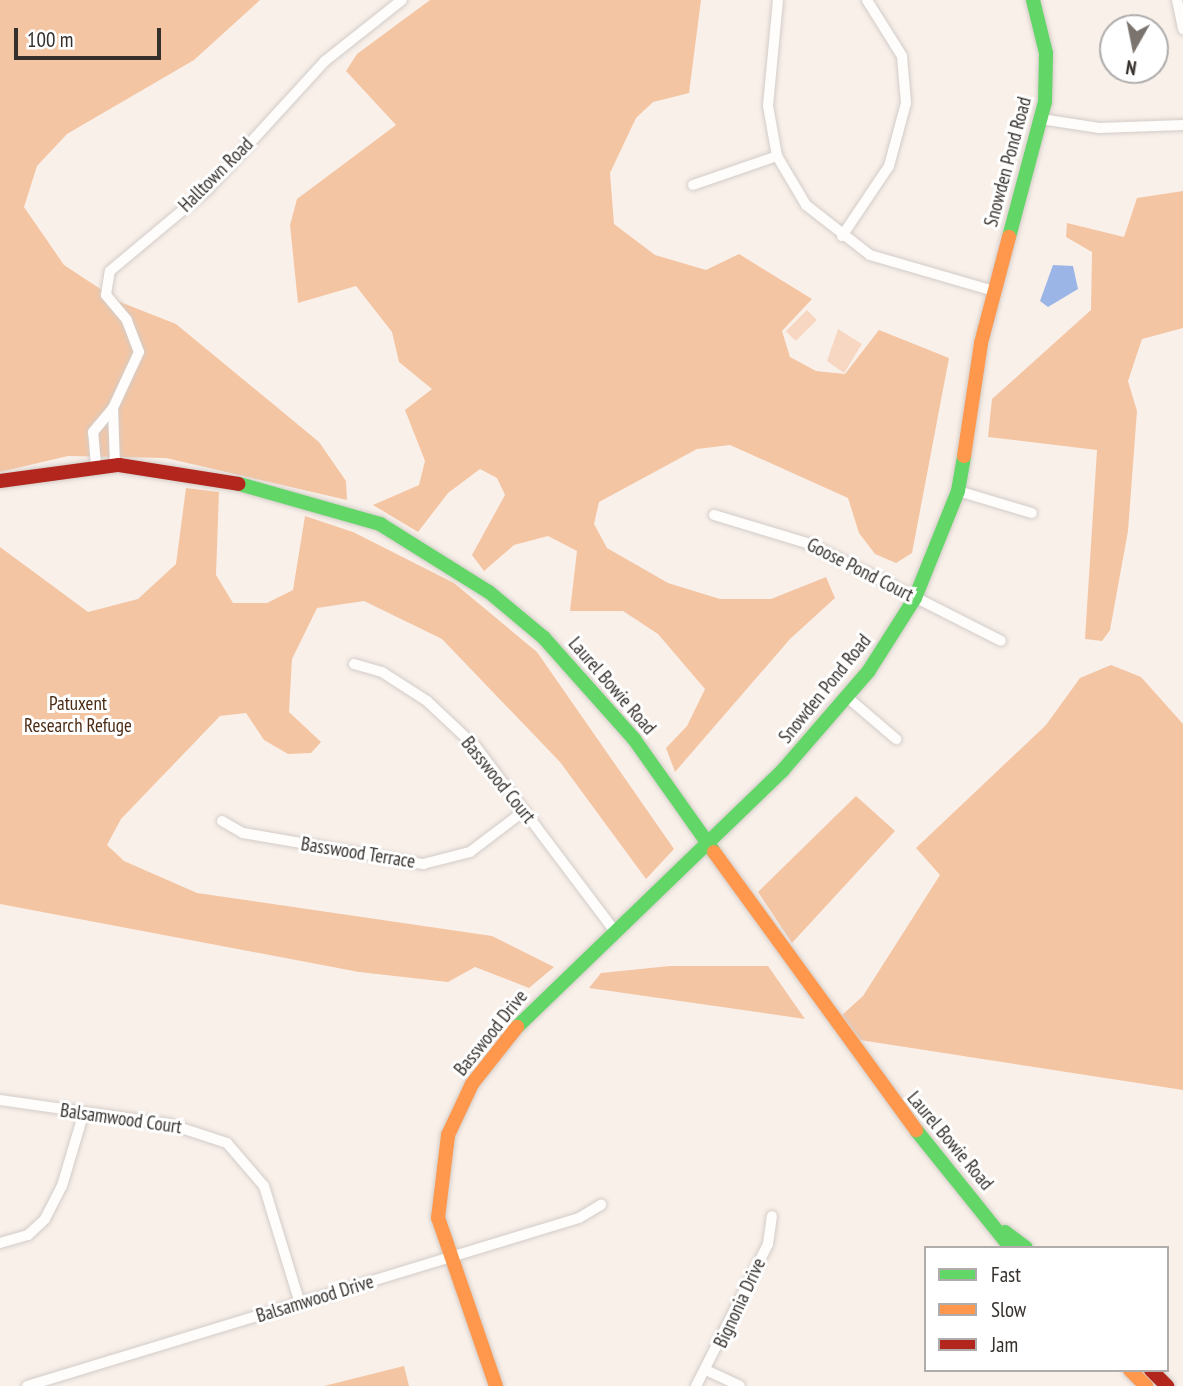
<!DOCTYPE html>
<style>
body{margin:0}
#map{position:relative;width:1183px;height:1386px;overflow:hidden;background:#f9f0ea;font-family:"PT Sans Narrow",sans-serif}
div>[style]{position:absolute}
.green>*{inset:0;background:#f7d7c2;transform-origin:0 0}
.forest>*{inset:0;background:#f4c5a3}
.water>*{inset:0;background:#9cb5e7}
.roads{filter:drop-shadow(0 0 2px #d3ccc7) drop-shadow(0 0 2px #d3ccc7)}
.street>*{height:10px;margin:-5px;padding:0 5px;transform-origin:5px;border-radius:5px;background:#fefdfc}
.fast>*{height:14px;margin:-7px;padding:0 7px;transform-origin:7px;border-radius:7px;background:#63d668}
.slow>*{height:14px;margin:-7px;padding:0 7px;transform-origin:7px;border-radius:7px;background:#ff974d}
.jam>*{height:14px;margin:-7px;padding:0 7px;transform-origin:7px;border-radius:7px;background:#b3261e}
span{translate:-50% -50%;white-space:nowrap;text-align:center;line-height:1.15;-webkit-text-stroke:6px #fff;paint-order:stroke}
.street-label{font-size:19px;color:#36302c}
.park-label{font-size:19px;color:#4b2b14}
.legend{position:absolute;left:924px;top:1246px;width:245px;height:126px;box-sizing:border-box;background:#fff;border:2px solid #afacab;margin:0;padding:9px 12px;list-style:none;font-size:21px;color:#36302c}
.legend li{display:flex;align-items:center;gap:14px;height:35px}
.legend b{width:35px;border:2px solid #afacab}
.north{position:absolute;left:1099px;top:14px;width:70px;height:70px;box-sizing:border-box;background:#fff;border:2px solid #afacab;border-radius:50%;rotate:189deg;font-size:19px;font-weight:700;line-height:28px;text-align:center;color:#36302c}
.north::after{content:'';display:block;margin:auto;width:24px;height:32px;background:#7a736e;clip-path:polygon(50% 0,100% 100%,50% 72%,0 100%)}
.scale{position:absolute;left:14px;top:28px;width:147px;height:32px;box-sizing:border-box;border:4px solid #36302c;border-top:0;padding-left:9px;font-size:21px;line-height:24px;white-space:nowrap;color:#36302c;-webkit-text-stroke:5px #fff;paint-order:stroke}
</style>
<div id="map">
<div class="green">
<div style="left:807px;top:310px;width:14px;height:30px;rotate:45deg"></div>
<div style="clip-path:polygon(838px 329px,862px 344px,844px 373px,827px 361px)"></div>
</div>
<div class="forest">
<div style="clip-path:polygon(0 0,260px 0,194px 60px,67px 134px,37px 166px,24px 207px,64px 265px,120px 302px,176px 324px,319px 442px,346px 481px,347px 500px,166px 458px,68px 456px,0 472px)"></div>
<div style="clip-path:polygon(430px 0,701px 0,689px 93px,653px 102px,636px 118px,610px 173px,614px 224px,655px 255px,706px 270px,739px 254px,812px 299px,782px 331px,790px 357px,816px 371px,845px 374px,879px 330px,949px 358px,912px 553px,896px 563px,875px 554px,859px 533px,848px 498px,730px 445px,697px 449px,599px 502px,594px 524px,607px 548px,668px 583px,720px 599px,771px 599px,826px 577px,835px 598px,790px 639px,675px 772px,666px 748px,687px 726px,705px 689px,658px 634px,623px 611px,570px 611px,577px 551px,548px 536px,514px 545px,484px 571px,472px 555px,505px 495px,497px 478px,480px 469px,448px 493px,418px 532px,373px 505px,419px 485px,425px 461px,405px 410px,432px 389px,399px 362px,392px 332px,356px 286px,298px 303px,290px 225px,297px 199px,396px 125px,346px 71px,357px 54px)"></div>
<div style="clip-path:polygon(1183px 191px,1183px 328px,1142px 339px,1128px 381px,1137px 411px,1128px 531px,1110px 630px,1102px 641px,1085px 639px,1097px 450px,988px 437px,992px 399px,1091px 310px,1092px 252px,1066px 237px,1067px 223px,1124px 237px,1137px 198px)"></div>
<div style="clip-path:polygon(186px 488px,219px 492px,216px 575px,233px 603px,267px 603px,293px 590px,305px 516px,353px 532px,454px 583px,537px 652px,674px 849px,646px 879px,560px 762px,442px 639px,364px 601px,317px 608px,292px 659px,289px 712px,321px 742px,311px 753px,288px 754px,264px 740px,246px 713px,220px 716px,121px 819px,107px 845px,124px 861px,197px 893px,492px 936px,554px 967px,529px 988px,475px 967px,448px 982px,359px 972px,0 904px,0 547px,88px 612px,138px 599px,176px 564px)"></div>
<div style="clip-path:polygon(1111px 665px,1141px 677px,1183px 724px,1183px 1090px,860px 1040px,842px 1015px,863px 996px,940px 875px,916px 848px,1046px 725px,1080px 678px)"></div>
<div style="clip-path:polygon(856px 796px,895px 831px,792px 943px,758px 892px)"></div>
<div style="clip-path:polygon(670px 966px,768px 966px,805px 1019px,589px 988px,601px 973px)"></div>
<div style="clip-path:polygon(404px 1366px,409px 1386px,324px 1386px)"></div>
</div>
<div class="water">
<div style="clip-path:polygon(1053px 265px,1073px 266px,1078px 289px,1048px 307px,1040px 301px)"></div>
</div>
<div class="roads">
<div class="street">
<div style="left:778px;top:0;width:106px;rotate:95.4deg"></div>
<div style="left:768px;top:106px;width:51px;rotate:79.8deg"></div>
<div style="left:777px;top:156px;width:57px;rotate:59.4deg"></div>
<div style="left:806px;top:205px;width:81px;rotate:38deg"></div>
<div style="left:870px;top:255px;width:129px;rotate:16.2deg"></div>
<div style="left:1177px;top:0;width:30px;rotate:78deg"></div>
<div style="left:1041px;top:119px;width:59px;rotate:8.8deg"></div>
<div style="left:1099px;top:128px;width:84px;rotate:-2deg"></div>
<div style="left:693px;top:185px;width:89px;rotate:-19deg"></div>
<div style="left:842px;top:236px;width:84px;rotate:-56.1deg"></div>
<div style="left:889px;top:166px;width:65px;rotate:-74.9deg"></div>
<div style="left:906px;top:103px;width:47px;rotate:-94.9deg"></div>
<div style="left:902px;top:56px;width:66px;rotate:-122deg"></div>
<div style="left:113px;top:408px;width:62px;rotate:-65.1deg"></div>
<div style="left:139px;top:352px;width:34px;rotate:-111deg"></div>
<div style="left:127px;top:320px;width:33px;rotate:-130deg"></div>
<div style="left:106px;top:295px;width:24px;rotate:-81deg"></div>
<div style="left:110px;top:271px;width:128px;rotate:-39.9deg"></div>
<div style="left:208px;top:189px;width:173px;rotate:-47.6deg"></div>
<div style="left:325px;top:61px;width:98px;rotate:-38.4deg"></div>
<div style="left:96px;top:465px;width:33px;rotate:-95deg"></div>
<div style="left:93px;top:432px;width:31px;rotate:-50deg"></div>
<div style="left:113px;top:408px;width:57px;rotate:88deg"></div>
<div style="left:958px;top:491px;width:77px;rotate:16.6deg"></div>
<div style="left:714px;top:515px;width:100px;rotate:16.8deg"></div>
<div style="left:810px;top:544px;width:214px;rotate:26.9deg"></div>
<div style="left:354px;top:664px;width:29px;rotate:16deg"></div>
<div style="left:382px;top:672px;width:54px;rotate:32.8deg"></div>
<div style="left:427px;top:701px;width:67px;rotate:43.2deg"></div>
<div style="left:476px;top:747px;width:229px;rotate:53deg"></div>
<div style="left:847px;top:697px;width:65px;rotate:40.6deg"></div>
<div style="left:222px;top:821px;width:24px;rotate:30deg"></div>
<div style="left:243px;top:833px;width:183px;rotate:9.8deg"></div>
<div style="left:423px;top:864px;width:49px;rotate:-14.3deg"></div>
<div style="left:470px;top:852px;width:68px;rotate:-37.2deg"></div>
<div style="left:0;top:1100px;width:171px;rotate:8.1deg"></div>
<div style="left:169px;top:1124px;width:61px;rotate:18.1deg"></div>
<div style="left:227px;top:1143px;width:57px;rotate:49.3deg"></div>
<div style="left:264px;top:1186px;width:123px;rotate:73deg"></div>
<div style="left:0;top:1243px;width:29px;rotate:-16deg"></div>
<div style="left:28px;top:1235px;width:23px;rotate:-43deg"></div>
<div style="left:45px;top:1219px;width:37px;rotate:-63deg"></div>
<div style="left:62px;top:1186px;width:74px;rotate:-73.5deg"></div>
<div style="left:708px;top:1371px;width:35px;rotate:25deg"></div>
<div style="left:27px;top:1386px;width:577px;rotate:-16.93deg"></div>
<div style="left:579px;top:1218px;width:26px;rotate:-31deg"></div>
<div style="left:696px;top:1386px;width:159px;rotate:-63.1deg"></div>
<div style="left:768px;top:1244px;width:28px;rotate:-82deg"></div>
</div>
<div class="fast">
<div style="left:1009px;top:237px;width:140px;rotate:-75.1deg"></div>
<div style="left:1045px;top:102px;width:49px;rotate:-88.8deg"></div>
<div style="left:1046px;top:53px;width:55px;rotate:-103.8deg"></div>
<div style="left:239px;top:484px;width:147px;rotate:15.8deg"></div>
<div style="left:380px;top:524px;width:128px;rotate:32deg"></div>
<div style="left:489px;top:592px;width:72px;rotate:39.9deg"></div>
<div style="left:544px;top:638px;width:135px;rotate:48.3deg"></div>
<div style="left:634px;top:739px;width:138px;rotate:54.7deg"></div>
<div style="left:517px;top:1027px;width:370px;rotate:-44deg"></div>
<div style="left:783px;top:770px;width:130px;rotate:-49.1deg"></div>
<div style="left:868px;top:672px;width:88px;rotate:-57.6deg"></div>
<div style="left:915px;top:598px;width:115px;rotate:-68.1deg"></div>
<div style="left:958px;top:491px;width:36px;rotate:-80deg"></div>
<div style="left:916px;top:1130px;width:151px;rotate:51.2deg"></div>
<div style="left:1005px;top:1232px;width:26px;rotate:37deg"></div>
</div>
<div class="slow">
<div style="left:964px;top:456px;width:114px;rotate:-81.4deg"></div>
<div style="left:981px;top:343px;width:110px;rotate:-75.2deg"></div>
<div style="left:714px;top:852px;width:344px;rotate:54deg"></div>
<div style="left:1130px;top:1370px;width:23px;rotate:45deg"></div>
<div style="left:496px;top:1386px;width:178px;rotate:-109deg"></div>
<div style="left:438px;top:1218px;width:84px;rotate:-83.1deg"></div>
<div style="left:448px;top:1135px;width:56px;rotate:-64.8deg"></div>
<div style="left:472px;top:1084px;width:73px;rotate:-51.7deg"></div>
</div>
<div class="jam">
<div style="left:0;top:481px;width:120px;rotate:-7.7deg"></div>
<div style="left:119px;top:465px;width:121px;rotate:9deg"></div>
<div style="left:1151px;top:1370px;width:23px;rotate:45deg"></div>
</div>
</div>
<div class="street-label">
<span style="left:1008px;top:162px;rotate:-75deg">Snowden Pond Road</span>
<span style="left:216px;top:175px;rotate:-45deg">Halltown Road</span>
<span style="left:860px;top:570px;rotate:27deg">Goose Pond Court</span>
<span style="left:612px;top:686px;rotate:49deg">Laurel Bowie Road</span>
<span style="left:825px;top:689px;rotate:-51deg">Snowden Pond Road</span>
<span style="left:498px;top:780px;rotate:51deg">Basswood Court</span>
<span style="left:358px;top:853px;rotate:9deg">Basswood Terrace</span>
<span style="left:491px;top:1033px;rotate:-51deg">Basswood Drive</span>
<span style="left:121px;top:1119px;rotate:8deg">Balsamwood Court</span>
<span style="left:950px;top:1141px;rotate:50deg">Laurel Bowie Road</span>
<span style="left:315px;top:1299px;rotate:-17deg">Balsamwood Drive</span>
<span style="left:740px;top:1303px;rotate:-65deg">Bignonia Drive</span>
</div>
<div class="park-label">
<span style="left:78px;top:715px">Patuxent<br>Research Refuge</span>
</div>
<ul class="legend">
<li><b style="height:9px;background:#63d668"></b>Fast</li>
<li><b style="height:9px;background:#ff974d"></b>Slow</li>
<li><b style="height:9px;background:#b3261e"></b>Jam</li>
</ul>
<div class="north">N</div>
<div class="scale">100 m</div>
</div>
